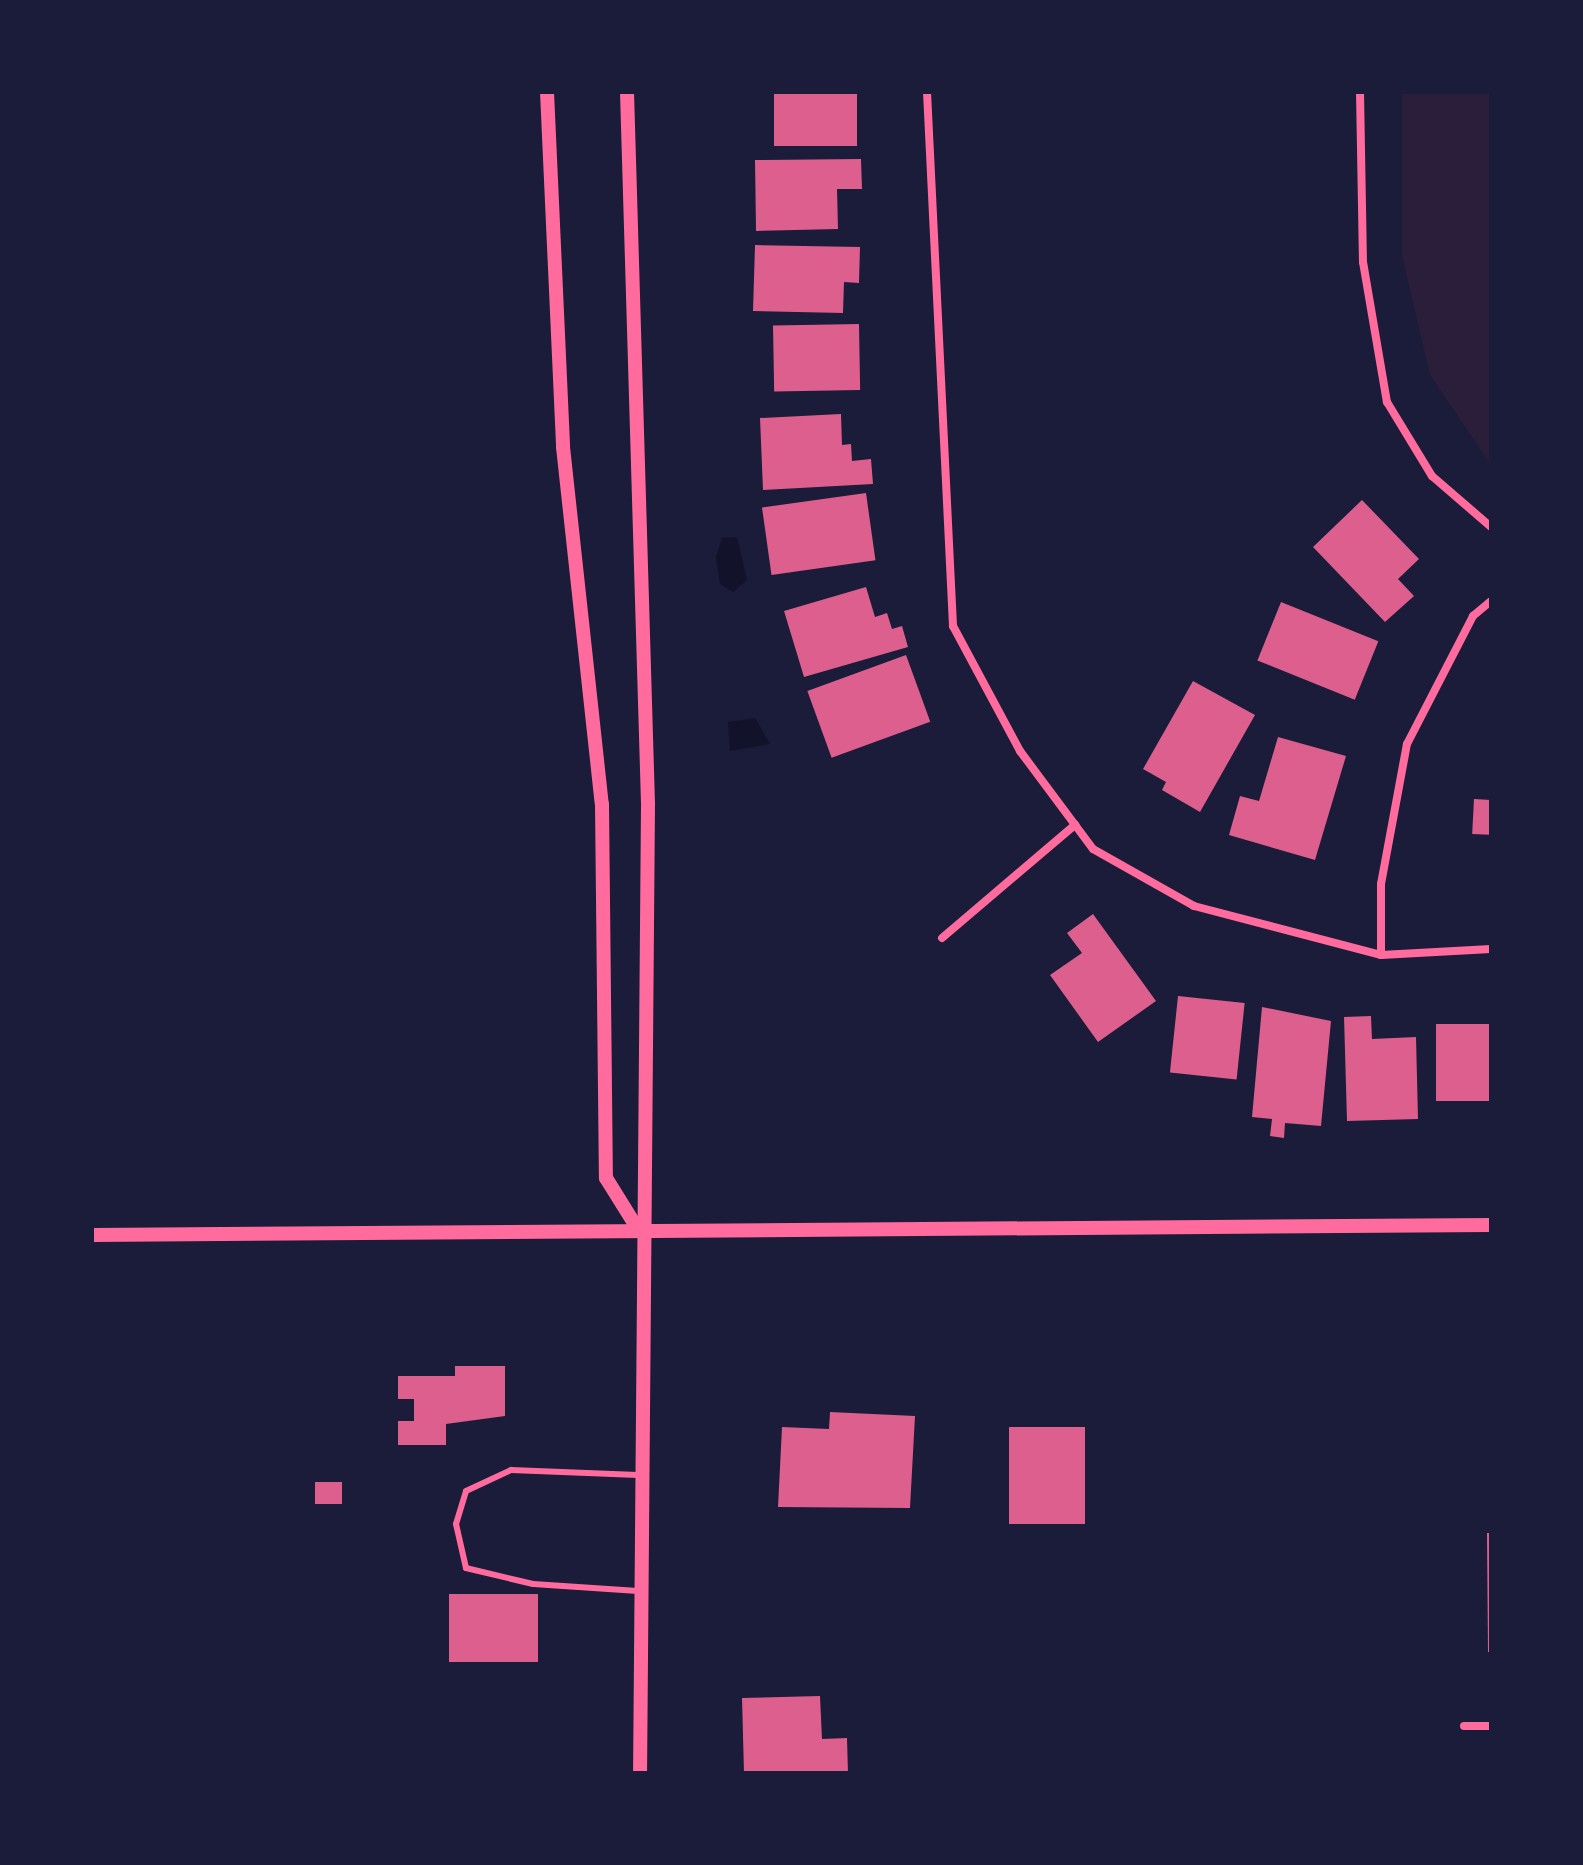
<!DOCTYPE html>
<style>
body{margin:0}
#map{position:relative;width:1583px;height:1865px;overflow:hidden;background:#1b1b3a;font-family:"Times New Roman",serif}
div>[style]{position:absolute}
.green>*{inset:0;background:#2a1e3b}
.water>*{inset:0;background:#12122b}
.building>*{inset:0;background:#dd5f8e;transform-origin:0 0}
.service>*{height:6px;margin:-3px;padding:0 3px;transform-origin:3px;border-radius:3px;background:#ff6b9d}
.minor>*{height:8px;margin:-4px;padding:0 4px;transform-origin:4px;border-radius:4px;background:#ff6b9d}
.tertiary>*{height:14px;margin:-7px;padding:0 7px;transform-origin:7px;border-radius:7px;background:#ff6b9d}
span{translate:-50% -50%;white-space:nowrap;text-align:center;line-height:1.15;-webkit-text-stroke:6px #1b1b3a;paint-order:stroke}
.frame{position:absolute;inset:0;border:94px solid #1b1b3a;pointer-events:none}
</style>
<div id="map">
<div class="green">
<div style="clip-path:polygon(1402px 92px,1491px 92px,1491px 465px,1430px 375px,1402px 256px)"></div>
</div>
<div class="water">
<div style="clip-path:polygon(737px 537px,747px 580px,733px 592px,720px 584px,716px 557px,722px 538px)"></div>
<div style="clip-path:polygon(755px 718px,770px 744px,730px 751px,728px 722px)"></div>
</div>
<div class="building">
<div style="left:774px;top:92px;width:83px;height:54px"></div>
<div style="clip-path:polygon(861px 159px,862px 189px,837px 189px,838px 229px,756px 231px,755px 160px)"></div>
<div style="clip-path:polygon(755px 245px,860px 247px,859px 283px,844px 282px,843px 313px,753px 311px)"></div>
<div style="left:859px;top:324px;width:66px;height:86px;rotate:89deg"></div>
<div style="clip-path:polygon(841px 414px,842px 445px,851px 444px,852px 461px,871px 459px,873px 484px,763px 490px,760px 418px)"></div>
<div style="left:866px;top:493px;width:68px;height:105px;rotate:82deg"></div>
<div style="clip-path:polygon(1362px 500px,1419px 559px,1398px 579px,1414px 596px,1385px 622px,1313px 547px)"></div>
<div style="clip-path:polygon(866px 587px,875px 617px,887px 613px,892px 629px,902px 626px,908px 647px,804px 677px,784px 611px)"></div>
<div style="left:1281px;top:602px;width:105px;height:63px;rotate:22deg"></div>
<div style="left:906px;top:655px;width:71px;height:105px;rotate:70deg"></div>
<div style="clip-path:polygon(1193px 681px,1255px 715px,1200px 812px,1162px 790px,1166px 782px,1143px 769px)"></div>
<div style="clip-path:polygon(1278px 737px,1346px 756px,1315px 860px,1229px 835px,1240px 796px,1259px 801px)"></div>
<div style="left:1474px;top:799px;width:17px;height:35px;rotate:3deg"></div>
<div style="clip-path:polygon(1093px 914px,1156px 1001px,1098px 1042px,1050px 975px,1082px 953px,1067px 933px)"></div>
<div style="left:1178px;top:996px;width:67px;height:77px;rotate:6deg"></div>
<div style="clip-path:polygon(1262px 1007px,1331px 1021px,1321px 1126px,1285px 1123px,1284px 1138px,1270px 1136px,1272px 1119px,1252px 1117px)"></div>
<div style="clip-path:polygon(1371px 1016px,1372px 1039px,1416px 1037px,1418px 1119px,1347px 1121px,1344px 1017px)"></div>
<div style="left:1491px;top:1024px;width:77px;height:55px;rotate:90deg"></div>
<div style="clip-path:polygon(455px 1366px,505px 1366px,505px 1416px,446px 1424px,446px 1445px,398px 1445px,398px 1421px,414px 1421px,414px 1399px,398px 1399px,398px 1376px,455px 1376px)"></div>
<div style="clip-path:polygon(830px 1412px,915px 1416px,910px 1508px,778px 1507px,782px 1427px,829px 1429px)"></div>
<div style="left:1009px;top:1427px;width:76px;height:97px"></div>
<div style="left:315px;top:1482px;width:27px;height:22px"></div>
<div style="clip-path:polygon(1487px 1533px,1491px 1533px,1491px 1652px,1488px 1652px)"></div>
<div style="left:449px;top:1594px;width:89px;height:68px"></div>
<div style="clip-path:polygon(820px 1696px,822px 1739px,847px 1738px,848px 1773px,744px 1773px,742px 1698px)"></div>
</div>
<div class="service">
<div style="left:638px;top:1591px;width:105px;rotate:-176.2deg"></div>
<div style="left:533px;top:1584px;width:69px;rotate:-166.6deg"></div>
<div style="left:466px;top:1568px;width:45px;rotate:-102.8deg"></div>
<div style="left:456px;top:1524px;width:34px;rotate:-73deg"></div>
<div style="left:466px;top:1491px;width:50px;rotate:-25deg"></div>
<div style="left:511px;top:1470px;width:127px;rotate:2.3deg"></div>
</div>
<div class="minor">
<div style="left:927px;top:92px;width:535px;rotate:87.21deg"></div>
<div style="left:953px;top:626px;width:142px;rotate:61.8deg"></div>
<div style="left:1020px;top:751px;width:122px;rotate:53.3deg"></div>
<div style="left:1093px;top:849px;width:116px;rotate:29.4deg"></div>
<div style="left:1194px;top:906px;width:193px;rotate:14.7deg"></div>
<div style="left:1381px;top:955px;width:110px;rotate:-3.1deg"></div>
<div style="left:1360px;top:92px;width:170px;rotate:89deg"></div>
<div style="left:1363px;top:262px;width:142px;rotate:80.3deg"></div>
<div style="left:1387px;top:402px;width:87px;rotate:58.7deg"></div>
<div style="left:1432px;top:476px;width:78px;rotate:40.8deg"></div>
<div style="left:942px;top:938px;width:175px;rotate:-40.4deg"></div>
<div style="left:1381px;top:955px;width:71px;rotate:-90deg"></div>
<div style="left:1381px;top:884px;width:142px;rotate:-79.5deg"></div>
<div style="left:1407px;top:744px;width:144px;rotate:-62.7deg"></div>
<div style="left:1473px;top:616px;width:23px;rotate:-40deg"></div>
<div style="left:1464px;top:1726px;width:27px"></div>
</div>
<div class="tertiary">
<div style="left:547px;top:92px;width:355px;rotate:87.4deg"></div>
<div style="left:563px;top:447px;width:359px;rotate:83.8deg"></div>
<div style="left:602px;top:804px;width:374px;rotate:89.4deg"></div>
<div style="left:606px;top:1178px;width:62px;rotate:58.1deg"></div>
<div style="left:627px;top:92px;width:712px;rotate:88.31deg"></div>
<div style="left:648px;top:804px;width:969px;rotate:90.47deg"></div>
<div style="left:92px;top:1235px;width:1399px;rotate:-0.41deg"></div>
</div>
<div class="frame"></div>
</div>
